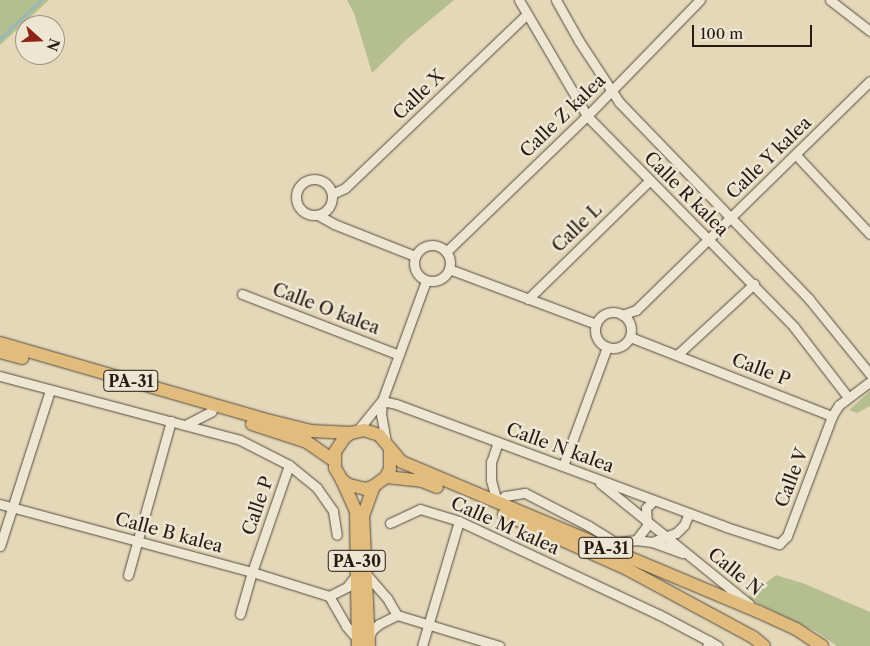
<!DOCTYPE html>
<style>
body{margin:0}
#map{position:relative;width:870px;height:646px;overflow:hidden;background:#e4d8b9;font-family:"Libre Caslon Text",serif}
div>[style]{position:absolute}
.green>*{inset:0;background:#b5be8e}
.stream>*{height:2.5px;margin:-1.25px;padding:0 1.25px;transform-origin:1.25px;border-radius:1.25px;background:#97b8b6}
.roads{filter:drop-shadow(0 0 1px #564a3e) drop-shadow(0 0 1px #564a3e)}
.minor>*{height:9px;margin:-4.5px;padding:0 4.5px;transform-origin:4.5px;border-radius:4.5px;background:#ede6d2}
.minor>.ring{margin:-4.5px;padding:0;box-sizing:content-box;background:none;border:9px solid #ede6d2;border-radius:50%}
.highway>*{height:12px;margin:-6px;padding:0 6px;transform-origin:6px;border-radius:6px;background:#e2bc7c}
span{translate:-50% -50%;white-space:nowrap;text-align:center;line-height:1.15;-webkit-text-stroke:5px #ede6d2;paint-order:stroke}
.shield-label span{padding:1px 4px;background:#ede6d2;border:1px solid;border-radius:4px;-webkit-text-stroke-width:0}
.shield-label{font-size:16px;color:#271a15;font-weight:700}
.street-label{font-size:18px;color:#271a15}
.north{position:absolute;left:15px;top:15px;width:50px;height:50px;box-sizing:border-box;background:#ede6d2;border:1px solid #9e9486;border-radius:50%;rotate:110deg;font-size:14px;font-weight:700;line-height:20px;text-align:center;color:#271a15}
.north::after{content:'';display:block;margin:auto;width:18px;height:22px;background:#8f2418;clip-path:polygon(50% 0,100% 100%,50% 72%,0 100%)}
.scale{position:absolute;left:692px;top:25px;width:120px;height:22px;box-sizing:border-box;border:2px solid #271a15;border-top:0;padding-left:6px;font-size:15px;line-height:18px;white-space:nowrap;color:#271a15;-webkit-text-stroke:4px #ede6d2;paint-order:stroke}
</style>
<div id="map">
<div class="green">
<div style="clip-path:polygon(0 0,49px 0,0 45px)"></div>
<div style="clip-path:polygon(347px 0,454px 0,406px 40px,372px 73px,354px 13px)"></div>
<div style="clip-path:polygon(870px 391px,870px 406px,857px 413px,849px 410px)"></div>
<div style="clip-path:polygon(776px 575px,805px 584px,870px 612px,870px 646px,837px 646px,817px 632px,747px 598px)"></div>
</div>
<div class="stream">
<div style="left:0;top:39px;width:57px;rotate:-43.6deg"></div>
</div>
<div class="roads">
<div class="minor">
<div style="left:519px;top:0;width:134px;rotate:59.6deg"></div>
<div style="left:587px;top:116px;width:296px;rotate:45.5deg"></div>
<div style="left:794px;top:327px;width:88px;rotate:52.4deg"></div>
<div style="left:556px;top:0;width:47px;rotate:60.7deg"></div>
<div style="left:579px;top:41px;width:73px;rotate:56.7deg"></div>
<div style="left:619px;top:102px;width:274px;rotate:46deg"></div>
<div style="left:809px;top:299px;width:97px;rotate:50.9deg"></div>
<div style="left:830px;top:0;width:51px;rotate:37.8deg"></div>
<div style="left:796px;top:155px;width:108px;rotate:46.9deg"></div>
<div class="ring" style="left:296px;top:179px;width:27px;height:27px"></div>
<div style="left:332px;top:194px;width:14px;rotate:-25deg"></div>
<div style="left:345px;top:188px;width:250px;rotate:-43.7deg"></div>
<div style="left:318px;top:215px;width:18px;rotate:29deg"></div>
<div style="left:334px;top:224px;width:87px;rotate:21.6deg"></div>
<div class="ring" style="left:414px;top:245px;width:27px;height:27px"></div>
<div style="left:446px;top:252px;width:196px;rotate:-44deg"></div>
<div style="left:587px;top:116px;width:162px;rotate:-45.8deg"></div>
<div style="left:449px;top:269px;width:157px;rotate:20.5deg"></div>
<div style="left:242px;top:294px;width:168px;rotate:21.2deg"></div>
<div style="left:528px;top:299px;width:170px;rotate:-44.3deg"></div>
<div class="ring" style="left:595px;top:312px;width:27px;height:27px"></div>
<div style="left:622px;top:315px;width:15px;rotate:-20deg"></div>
<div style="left:636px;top:310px;width:327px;rotate:-44.4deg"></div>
<div style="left:630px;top:337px;width:217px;rotate:21.4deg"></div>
<div style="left:677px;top:355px;width:105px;rotate:-42.7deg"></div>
<div style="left:0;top:376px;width:248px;rotate:14.9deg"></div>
<div style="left:240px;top:440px;width:55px;rotate:27deg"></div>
<div style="left:289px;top:465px;width:36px;rotate:39deg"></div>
<div style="left:317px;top:488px;width:28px;rotate:55deg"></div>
<div style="left:333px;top:511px;width:24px;rotate:81deg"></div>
<div style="left:382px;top:401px;width:14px;rotate:12deg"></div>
<div style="left:396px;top:404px;width:352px;rotate:20.4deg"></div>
<div style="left:726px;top:527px;width:56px;rotate:17.8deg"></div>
<div style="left:779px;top:544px;width:11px;rotate:-45deg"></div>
<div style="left:787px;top:536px;width:128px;rotate:-69.4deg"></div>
<div style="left:832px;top:416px;width:13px;rotate:-58deg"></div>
<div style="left:839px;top:405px;width:39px;rotate:-37deg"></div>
<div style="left:185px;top:425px;width:30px;rotate:-27deg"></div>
<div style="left:357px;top:431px;width:38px;rotate:-51deg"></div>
<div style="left:386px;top:442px;width:27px;rotate:-100deg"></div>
<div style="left:381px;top:415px;width:14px;rotate:-86deg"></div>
<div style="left:382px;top:401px;width:128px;rotate:-69.9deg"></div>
<div style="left:498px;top:442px;width:21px;rotate:109deg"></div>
<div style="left:491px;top:462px;width:18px;rotate:90deg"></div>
<div style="left:491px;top:480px;width:23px;rotate:75deg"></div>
<div style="left:497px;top:502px;width:10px;rotate:-37deg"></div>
<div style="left:505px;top:496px;width:20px;rotate:-9deg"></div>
<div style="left:525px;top:493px;width:72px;rotate:27.3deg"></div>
<div style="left:589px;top:526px;width:31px;rotate:32deg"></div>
<div style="left:615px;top:542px;width:16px;rotate:47deg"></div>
<div style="left:563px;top:466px;width:127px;rotate:-69.7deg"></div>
<div style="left:600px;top:483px;width:192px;rotate:39.1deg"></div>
<div style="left:0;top:504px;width:261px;rotate:15.1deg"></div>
<div style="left:252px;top:572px;width:81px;rotate:17.3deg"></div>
<div style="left:390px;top:523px;width:33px;rotate:-25deg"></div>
<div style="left:420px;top:509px;width:41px;rotate:17.1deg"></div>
<div style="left:459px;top:521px;width:222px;rotate:25.1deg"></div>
<div style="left:660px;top:615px;width:55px;rotate:28deg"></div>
<div style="left:709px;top:641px;width:5px;rotate:112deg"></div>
<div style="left:636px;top:540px;width:18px;rotate:-52deg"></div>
<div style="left:647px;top:526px;width:18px;rotate:-93deg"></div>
<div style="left:646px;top:508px;width:11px;rotate:-45deg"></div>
<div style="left:615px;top:542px;width:21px;rotate:-5deg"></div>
<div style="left:636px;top:540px;width:16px;rotate:7deg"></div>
<div style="left:652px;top:542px;width:26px;rotate:-21deg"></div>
<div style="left:676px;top:533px;width:11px;rotate:-45deg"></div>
<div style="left:684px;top:525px;width:13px;rotate:-67deg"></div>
<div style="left:652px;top:542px;width:33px;rotate:20deg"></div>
<div style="left:0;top:546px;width:164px;rotate:-72.2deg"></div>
<div style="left:357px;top:574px;width:16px;rotate:128deg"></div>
<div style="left:347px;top:587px;width:20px;rotate:153deg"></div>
<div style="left:329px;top:596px;width:34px;rotate:60deg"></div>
<div style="left:346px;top:626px;width:18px;rotate:49deg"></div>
<div style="left:366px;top:574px;width:32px;rotate:49deg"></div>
<div style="left:387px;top:598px;width:20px;rotate:60deg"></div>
<div style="left:397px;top:615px;width:20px;rotate:153deg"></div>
<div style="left:379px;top:624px;width:9px;rotate:139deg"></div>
<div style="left:372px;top:630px;width:9px;rotate:111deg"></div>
<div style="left:128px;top:575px;width:160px;rotate:-74.4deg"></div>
<div style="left:240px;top:614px;width:44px;rotate:-74.1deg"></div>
<div style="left:252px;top:572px;width:113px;rotate:-70.9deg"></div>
<div style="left:397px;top:615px;width:107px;rotate:16.9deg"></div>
<div style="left:709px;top:641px;width:10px;rotate:29deg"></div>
<div style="left:422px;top:646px;width:130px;rotate:-73.5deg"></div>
</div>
<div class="highway">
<div style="left:0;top:343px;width:274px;rotate:16.1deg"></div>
<div style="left:263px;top:419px;width:49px;rotate:14deg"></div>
<div style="left:311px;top:431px;width:40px;rotate:2.9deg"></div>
<div style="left:0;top:352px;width:23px;rotate:15deg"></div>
<div style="left:252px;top:424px;width:58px;rotate:18.1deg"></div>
<div style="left:307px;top:442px;width:33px;rotate:35deg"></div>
<div style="left:390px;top:450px;width:19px;rotate:90deg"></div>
<div style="left:390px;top:469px;width:9px;rotate:117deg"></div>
<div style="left:386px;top:477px;width:15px;rotate:143deg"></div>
<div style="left:374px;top:486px;width:9px;rotate:159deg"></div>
<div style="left:366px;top:489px;width:17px;rotate:-167deg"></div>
<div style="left:349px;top:485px;width:9px;rotate:-144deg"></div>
<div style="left:342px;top:480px;width:14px;rotate:-120deg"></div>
<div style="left:335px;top:468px;width:16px;rotate:-90deg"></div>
<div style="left:335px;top:452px;width:17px;rotate:-57deg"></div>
<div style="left:344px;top:438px;width:9px;rotate:-36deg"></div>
<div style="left:351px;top:433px;width:13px;rotate:-13deg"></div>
<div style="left:364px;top:430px;width:16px;rotate:18deg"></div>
<div style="left:379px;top:435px;width:35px;rotate:50deg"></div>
<div style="left:402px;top:462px;width:387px;rotate:22.8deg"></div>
<div style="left:759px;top:612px;width:41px;rotate:24.7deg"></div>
<div style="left:796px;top:629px;width:31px;rotate:33deg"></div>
<div style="left:386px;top:477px;width:36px;rotate:6deg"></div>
<div style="left:422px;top:481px;width:16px;rotate:22deg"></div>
<div style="left:342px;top:480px;width:34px;rotate:66deg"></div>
<div style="left:356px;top:511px;width:135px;rotate:89.2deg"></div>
<div style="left:504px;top:514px;width:135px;rotate:24.1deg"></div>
<div style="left:627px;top:569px;width:143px;rotate:28.4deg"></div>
<div style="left:753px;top:637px;width:14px;rotate:39deg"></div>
<div style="left:369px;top:646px;width:130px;rotate:-92.6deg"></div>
<div style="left:363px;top:516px;width:32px;rotate:-70deg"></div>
</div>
</div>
<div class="shield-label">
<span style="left:131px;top:381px">PA-31</span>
<span style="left:606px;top:548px">PA-31</span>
<span style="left:357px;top:561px">PA-30</span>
</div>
<div class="street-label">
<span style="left:419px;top:95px;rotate:-44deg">Calle X</span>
<span style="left:563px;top:116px;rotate:-44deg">Calle Z kalea</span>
<span style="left:769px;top:158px;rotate:-44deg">Calle Y kalea</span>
<span style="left:686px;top:194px;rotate:45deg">Calle R kalea</span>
<span style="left:577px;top:228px;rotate:-44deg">Calle L</span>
<span style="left:326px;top:309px;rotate:21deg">Calle O kalea</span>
<span style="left:761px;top:370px;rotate:21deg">Calle P</span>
<span style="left:560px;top:448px;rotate:20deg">Calle N kalea</span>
<span style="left:792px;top:478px;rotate:-69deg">Calle V</span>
<span style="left:258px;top:506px;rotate:-71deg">Calle P</span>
<span style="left:505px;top:526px;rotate:24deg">Calle M kalea</span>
<span style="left:169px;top:533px;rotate:15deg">Calle B kalea</span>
<span style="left:735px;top:572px;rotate:39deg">Calle N</span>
</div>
<div class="north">N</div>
<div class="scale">100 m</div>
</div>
